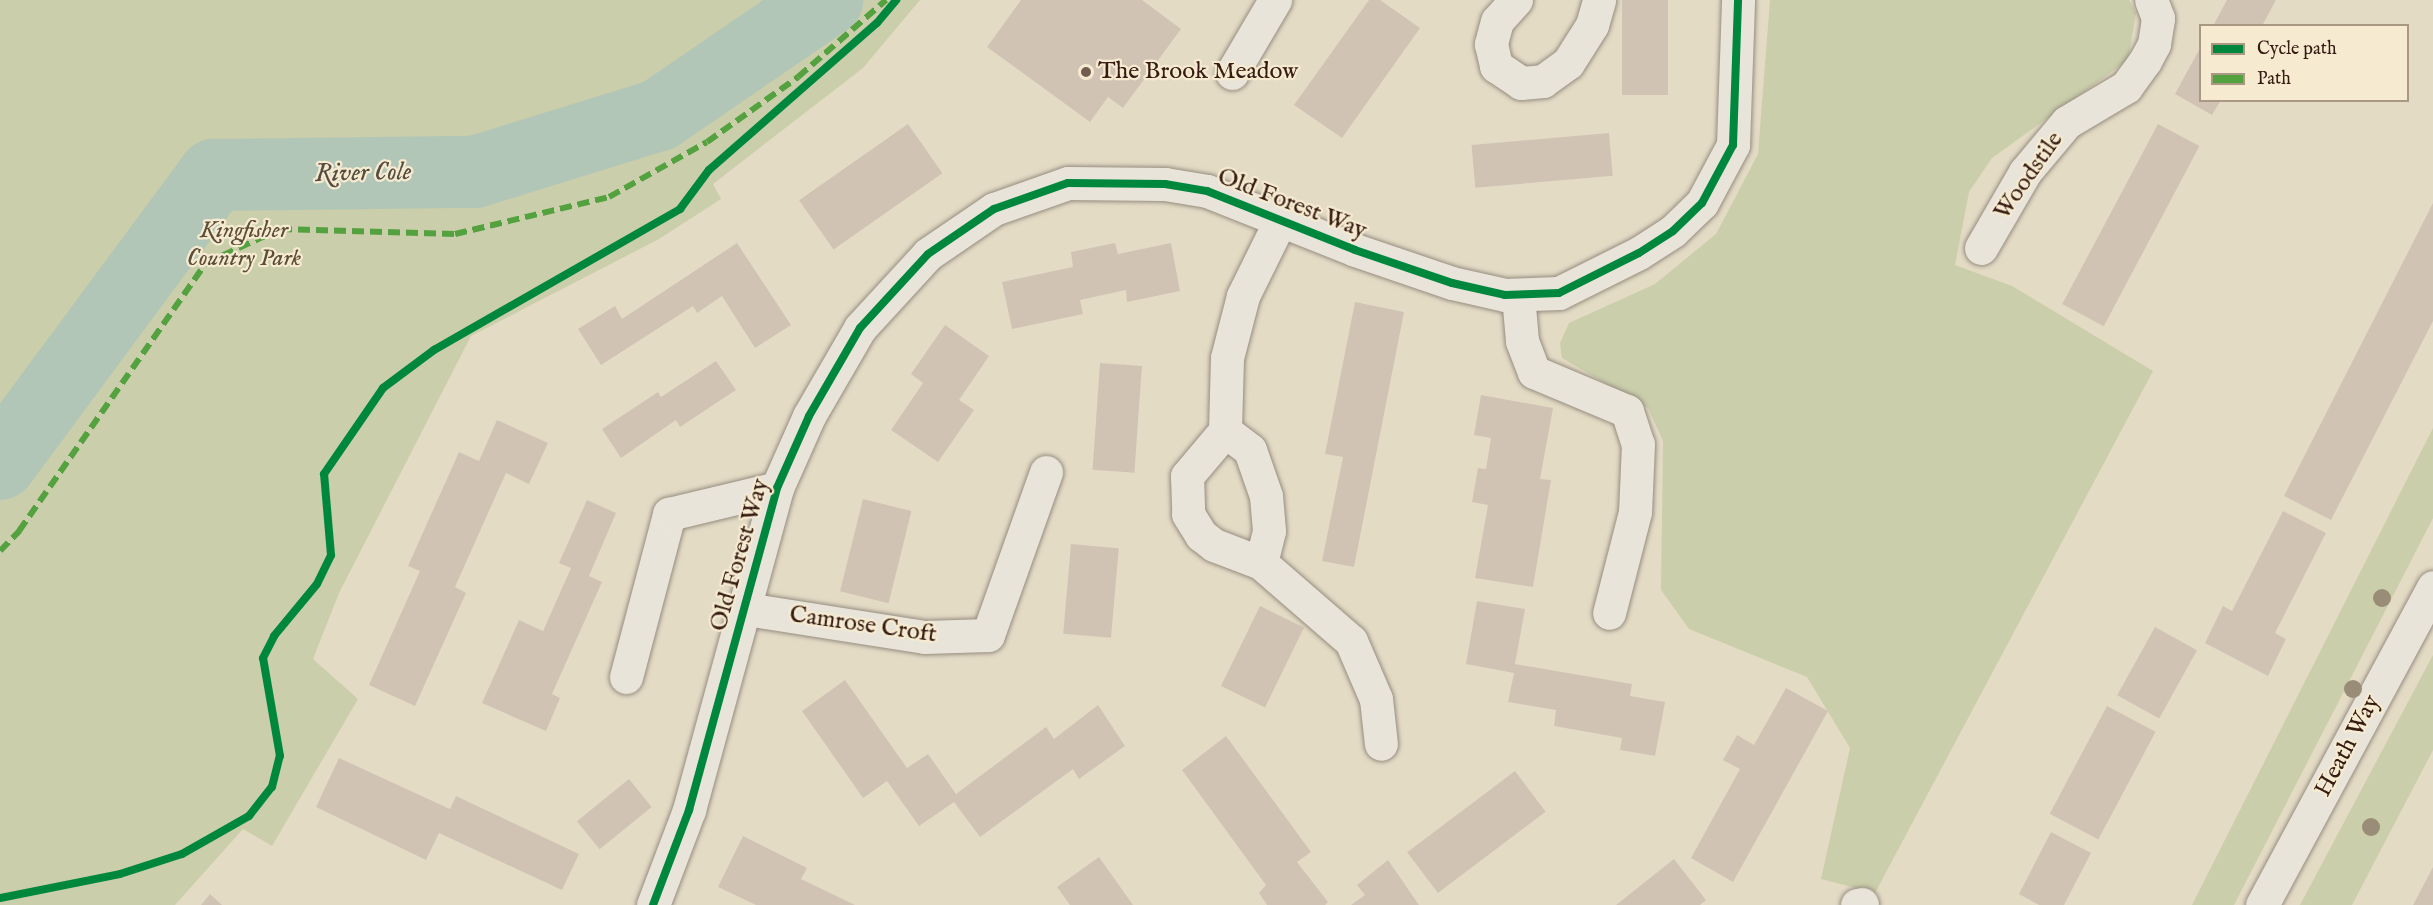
<!DOCTYPE html>
<style>
body{margin:0}
#map{position:relative;width:2433px;height:905px;overflow:hidden;background:#e4dbc5;font-family:"IM FELL English",serif}
div>[style]{position:absolute}
.green>*{inset:0;background:#caceaa}
.river>*{height:72px;margin:-36px;padding:0 36px;transform-origin:36px;border-radius:36px;background:#b1c6b6}
.building>*{inset:0;background:#d1c3b4;transform-origin:0 0}
.roads{filter:drop-shadow(0 0 2px #968d80) drop-shadow(0 0 2px #968d80)}
.minor>*{height:33px;margin:-16.5px;padding:0 16.5px;transform-origin:16.5px;border-radius:16.5px;background:#e9e4d9}
.quiet>*{height:6px;margin-top:-3px;transform-origin:0;background:repeating-linear-gradient(90deg,#53a13f 0 12px,transparent 0 18px)}
.cycleway>*{height:8px;margin:-4px;padding:0 4px;transform-origin:4px;border-radius:4px;background:#00873e}
.trees>*{width:18px;height:18px;margin:-9px;border-radius:50%;background:#998d77}
.dots>*{width:16px;height:16px;translate:-50% -50%;box-sizing:border-box;border:3px solid #f6ebd1;border-radius:50%}
span{translate:-50% -50%;white-space:nowrap;text-align:center;line-height:1.15;-webkit-text-stroke:4.5px #f6ebd1;paint-order:stroke}
.poi-label{font-size:24px;color:#351b11}
.left{translate:0 -50%;text-align:left}
.street-label{font-size:24px;color:#351b11}
.park-label{font-size:24px;color:#5b4d38;font-style:italic}
.water-label{font-size:26px;color:#544c40;font-style:italic}
.legend{position:absolute;left:2199px;top:24px;width:210px;height:78px;box-sizing:border-box;background:#f6ebd1;border:2px solid #a99884;margin:0;padding:8px 10px;list-style:none;font-size:18px;color:#351b11}
.legend li{display:flex;align-items:center;gap:12px;height:30px}
.legend b{width:30px;border:2px solid #a99884}
</style>
<div id="map">
<div class="green">
<div style="clip-path:polygon(0 0,920px 0,863px 68px,713px 184px,721px 199px,659px 239px,471px 336px,339px 593px,313px 659px,358px 699px,272px 846px,243px 829px,175px 905px,0 905px)"></div>
<div style="clip-path:polygon(1770px 0,2129px 0,2136px 13px,2128px 60px,1992px 158px,1969px 192px,1955px 265px,2012px 286px,2153px 371px,1875px 893px,1821px 879px,1850px 748px,1807px 677px,1689px 629px,1661px 590px,1663px 441px,1648px 408px,1562px 358px,1560px 343px,1569px 323px,1655px 284px,1716px 234px,1758px 154px)"></div>
<div style="clip-path:polygon(2433px 428px,2433px 518px,2234px 905px,2192px 905px)"></div>
<div style="clip-path:polygon(2433px 655px,2433px 750px,2352px 905px,2300px 905px)"></div>
</div>
<div class="river">
<div style="left:0;top:464px;width:360px;rotate:-53.5deg"></div>
<div style="left:214px;top:175px;width:261px;rotate:-0.7deg"></div>
<div style="left:475px;top:172px;width:193px;rotate:-17.2deg"></div>
<div style="left:659px;top:115px;width:204px;rotate:-34.4deg"></div>
</div>
<div class="building">
<div style="clip-path:polygon(1021px 0,1142px 0,1181px 29px,1123px 108px,1108px 97px,1090px 122px,987px 47px)"></div>
<div style="clip-path:polygon(1369px 0,1380px 0,1420px 28px,1342px 138px,1294px 105px)"></div>
<div style="left:1622px;top:0;width:46px;height:95px"></div>
<div style="clip-path:polygon(2227px 0,2276px 0,2262px 26px,2213px 26px)"></div>
<div style="clip-path:polygon(2200px 48px,2200px 100px,2221px 100px,2212px 115px,2175px 94px)"></div>
<div style="left:908px;top:124px;width:60px;height:133px;rotate:55deg"></div>
<div style="left:2158px;top:124px;width:47px;height:204px;rotate:28deg"></div>
<div style="left:1609px;top:133px;width:43px;height:138px;rotate:85deg"></div>
<div style="clip-path:polygon(2433px 203px,2433px 321px,2331px 520px,2284px 496px)"></div>
<div style="clip-path:polygon(737px 243px,791px 325px,755px 348px,722px 296px,697px 313px,693px 306px,601px 365px,578px 329px,615px 306px,622px 319px)"></div>
<div style="clip-path:polygon(1115px 243px,1118px 254px,1171px 243px,1180px 291px,1127px 302px,1126px 290px,1080px 300px,1083px 314px,1012px 329px,1002px 282px,1073px 267px,1071px 252px)"></div>
<div style="clip-path:polygon(1355px 302px,1404px 312px,1354px 567px,1322px 561px,1343px 457px,1325px 454px)"></div>
<div style="clip-path:polygon(945px 325px,989px 356px,959px 400px,974px 410px,938px 462px,891px 430px,923px 383px,911px 374px)"></div>
<div style="clip-path:polygon(716px 361px,736px 390px,680px 427px,676px 420px,621px 458px,602px 429px,658px 392px,661px 397px)"></div>
<div style="left:1100px;top:363px;width:42px;height:107px;rotate:4deg"></div>
<div style="clip-path:polygon(1481px 395px,1553px 408px,1540px 479px,1551px 480px,1533px 587px,1475px 578px,1488px 505px,1472px 502px,1478px 468px,1486px 469px,1491px 438px,1474px 435px)"></div>
<div style="clip-path:polygon(497px 420px,548px 443px,529px 484px,506px 473px,455px 587px,466px 593px,415px 706px,369px 685px,420px 571px,408px 566px,459px 452px,479px 461px)"></div>
<div style="left:863px;top:499px;width:50px;height:95px;rotate:14deg"></div>
<div style="clip-path:polygon(587px 500px,616px 513px,589px 576px,602px 582px,552px 694px,560px 698px,546px 731px,482px 703px,519px 620px,543px 631px,571px 568px,559px 563px)"></div>
<div style="clip-path:polygon(2283px 511px,2326px 533px,2275px 633px,2286px 639px,2268px 676px,2205px 643px,2223px 606px,2232px 611px)"></div>
<div style="left:1071px;top:544px;width:48px;height:90px;rotate:5deg"></div>
<div style="clip-path:polygon(1477px 601px,1525px 609px,1515px 664px,1632px 684px,1630px 696px,1665px 702px,1655px 756px,1620px 750px,1622px 738px,1554px 726px,1556px 710px,1508px 702px,1514px 673px,1466px 664px)"></div>
<div style="left:1260px;top:606px;width:49px;height:89px;rotate:26deg"></div>
<div style="left:2155px;top:627px;width:48px;height:78px;rotate:29deg"></div>
<div style="clip-path:polygon(845px 680px,907px 768px,928px 754px,956px 794px,1046px 727px,1054px 739px,1098px 705px,1125px 746px,1079px 779px,1073px 769px,980px 837px,954px 802px,919px 826px,887px 781px,863px 798px,802px 711px)"></div>
<div style="clip-path:polygon(1786px 688px,1828px 711px,1733px 882px,1691px 858px,1740px 769px,1723px 760px,1737px 735px,1754px 745px)"></div>
<div style="left:2107px;top:706px;width:55px;height:122px;rotate:28deg"></div>
<div style="clip-path:polygon(1226px 736px,1311px 852px,1297px 862px,1328px 902px,1325px 905px,1267px 905px,1259px 893px,1266px 885px,1182px 770px)"></div>
<div style="clip-path:polygon(339px 758px,450px 809px,456px 796px,579px 854px,562px 890px,439px 833px,426px 860px,316px 807px)"></div>
<div style="left:1515px;top:771px;width:51px;height:135px;rotate:53deg"></div>
<div style="left:629px;top:779px;width:36px;height:67px;rotate:51deg"></div>
<div style="clip-path:polygon(2051px 832px,2091px 853px,2064px 905px,2039px 905px,2019px 894px)"></div>
<div style="clip-path:polygon(743px 836px,807px 868px,801px 879px,855px 905px,756px 905px,718px 887px)"></div>
<div style="clip-path:polygon(1099px 857px,1133px 905px,1070px 905px,1057px 887px)"></div>
<div style="clip-path:polygon(1674px 859px,1706px 900px,1700px 905px,1616px 905px)"></div>
<div style="clip-path:polygon(1388px 860px,1419px 905px,1351px 905px,1365px 895px,1357px 885px)"></div>
<div style="clip-path:polygon(2433px 867px,2433px 905px,2413px 905px)"></div>
<div style="clip-path:polygon(210px 894px,222px 905px,201px 905px)"></div>
</div>
<div class="roads">
<div class="minor">
<div style="left:1516px;top:0;width:28px;rotate:132deg"></div>
<div style="left:1497px;top:21px;width:24px;rotate:105deg"></div>
<div style="left:1491px;top:44px;width:23px;rotate:77deg"></div>
<div style="left:1496px;top:66px;width:30px;rotate:34deg"></div>
<div style="left:1521px;top:83px;width:22px;rotate:-5deg"></div>
<div style="left:1543px;top:81px;width:31px;rotate:-36deg"></div>
<div style="left:1568px;top:63px;width:45px;rotate:-57.7deg"></div>
<div style="left:1592px;top:25px;width:26px;rotate:-74deg"></div>
<div style="left:1232px;top:73px;width:85px;rotate:-59.5deg"></div>
<div style="left:1280px;top:221px;width:84px;rotate:116.3deg"></div>
<div style="left:1243px;top:296px;width:64px;rotate:104.5deg"></div>
<div style="left:1227px;top:358px;width:73px;rotate:91.6deg"></div>
<div style="left:1225px;top:431px;width:31px;rotate:37deg"></div>
<div style="left:1250px;top:450px;width:49px;rotate:70.8deg"></div>
<div style="left:1266px;top:496px;width:35px;rotate:85deg"></div>
<div style="left:1269px;top:531px;width:33px;rotate:104deg"></div>
<div style="left:1261px;top:563px;width:119px;rotate:40.9deg"></div>
<div style="left:1351px;top:641px;width:63px;rotate:66.7deg"></div>
<div style="left:1376px;top:699px;width:45px;rotate:83.7deg"></div>
<div style="left:1981px;top:248px;width:88px;rotate:-59.9deg"></div>
<div style="left:2025px;top:172px;width:65px;rotate:-50deg"></div>
<div style="left:2067px;top:122px;width:69px;rotate:-30.7deg"></div>
<div style="left:2126px;top:87px;width:32px;rotate:-54deg"></div>
<div style="left:2145px;top:61px;width:19px;rotate:-62deg"></div>
<div style="left:2154px;top:44px;width:26px;rotate:-81deg"></div>
<div style="left:2158px;top:18px;width:19px;rotate:-111deg"></div>
<div style="left:1518px;top:295px;width:46px;rotate:85deg"></div>
<div style="left:1522px;top:341px;width:33px;rotate:69deg"></div>
<div style="left:1534px;top:372px;width:101px;rotate:22.8deg"></div>
<div style="left:1627px;top:411px;width:35px;rotate:72deg"></div>
<div style="left:1638px;top:444px;width:68px;rotate:92.5deg"></div>
<div style="left:1635px;top:512px;width:104px;rotate:104.4deg"></div>
<div style="left:1225px;top:431px;width:59px;rotate:130.2deg"></div>
<div style="left:1187px;top:476px;width:38px;rotate:88deg"></div>
<div style="left:1188px;top:514px;width:25px;rotate:58deg"></div>
<div style="left:1201px;top:535px;width:16px;rotate:38deg"></div>
<div style="left:1214px;top:545px;width:50px;rotate:21deg"></div>
<div style="left:746px;top:609px;width:181px;rotate:8.9deg"></div>
<div style="left:925px;top:637px;width:63px;rotate:-1.8deg"></div>
<div style="left:988px;top:635px;width:173px;rotate:-70.4deg"></div>
<div style="left:626px;top:677px;width:169px;rotate:-75.2deg"></div>
<div style="left:669px;top:514px;width:111px;rotate:-13.5deg"></div>
<div style="left:653px;top:905px;width:102px;rotate:-69.2deg"></div>
<div style="left:689px;top:810px;width:334px;rotate:-74.7deg"></div>
<div style="left:777px;top:488px;width:79px;rotate:-66deg"></div>
<div style="left:809px;top:416px;width:102px;rotate:-59.9deg"></div>
<div style="left:860px;top:328px;width:100px;rotate:-47.4deg"></div>
<div style="left:928px;top:254px;width:80px;rotate:-34.3deg"></div>
<div style="left:994px;top:209px;width:78px;rotate:-19.4deg"></div>
<div style="left:1068px;top:183px;width:97px;rotate:0.6deg"></div>
<div style="left:1165px;top:184px;width:43px;rotate:9.5deg"></div>
<div style="left:1207px;top:191px;width:159px;rotate:21.7deg"></div>
<div style="left:1355px;top:250px;width:102px;rotate:18.8deg"></div>
<div style="left:1452px;top:283px;width:54px;rotate:12.8deg"></div>
<div style="left:1505px;top:295px;width:54px;rotate:-2.1deg"></div>
<div style="left:1559px;top:293px;width:89px;rotate:-26.6deg"></div>
<div style="left:1639px;top:253px;width:40px;rotate:-32.9deg"></div>
<div style="left:1673px;top:231px;width:40px;rotate:-44deg"></div>
<div style="left:1702px;top:203px;width:66px;rotate:-61.9deg"></div>
<div style="left:1733px;top:145px;width:145px;rotate:-88deg"></div>
<div style="left:1857px;top:905px;width:5px;rotate:-11deg"></div>
<div style="left:2262px;top:905px;width:361px;rotate:-61.7deg"></div>
</div>
</div>
<div class="quiet">
<div style="left:0;top:551px;width:28px;rotate:-46deg"></div>
<div style="left:19px;top:531px;width:327px;rotate:-55.1deg"></div>
<div style="left:206px;top:263px;width:81px;rotate:-24.7deg"></div>
<div style="left:280px;top:229px;width:175px;rotate:1.6deg"></div>
<div style="left:455px;top:234px;width:158px;rotate:-13.5deg"></div>
<div style="left:609px;top:197px;width:112px;rotate:-29.3deg"></div>
<div style="left:707px;top:142px;width:112px;rotate:-35.5deg"></div>
<div style="left:798px;top:77px;width:117px;rotate:-41.2deg"></div>
</div>
<div class="cycleway">
<div style="left:0;top:898px;width:122px;rotate:-11.3deg"></div>
<div style="left:120px;top:874px;width:65px;rotate:-17.9deg"></div>
<div style="left:182px;top:854px;width:77px;rotate:-29.6deg"></div>
<div style="left:249px;top:816px;width:37px;rotate:-52deg"></div>
<div style="left:272px;top:787px;width:32px;rotate:-76deg"></div>
<div style="left:280px;top:756px;width:99px;rotate:-99.8deg"></div>
<div style="left:263px;top:658px;width:25px;rotate:-63deg"></div>
<div style="left:274px;top:636px;width:67px;rotate:-50.4deg"></div>
<div style="left:317px;top:584px;width:32px;rotate:-64deg"></div>
<div style="left:331px;top:555px;width:81px;rotate:-94.9deg"></div>
<div style="left:324px;top:474px;width:104px;rotate:-55.5deg"></div>
<div style="left:383px;top:388px;width:64px;rotate:-36.7deg"></div>
<div style="left:434px;top:350px;width:284px;rotate:-29.8deg"></div>
<div style="left:680px;top:209px;width:49px;rotate:-53.4deg"></div>
<div style="left:709px;top:170px;width:223px;rotate:-41.2deg"></div>
<div style="left:877px;top:23px;width:30px;rotate:-50deg"></div>
<div style="left:653px;top:905px;width:102px;rotate:-69.2deg"></div>
<div style="left:689px;top:810px;width:334px;rotate:-74.7deg"></div>
<div style="left:777px;top:488px;width:79px;rotate:-66deg"></div>
<div style="left:809px;top:416px;width:102px;rotate:-59.9deg"></div>
<div style="left:860px;top:328px;width:100px;rotate:-47.4deg"></div>
<div style="left:928px;top:254px;width:80px;rotate:-34.3deg"></div>
<div style="left:994px;top:209px;width:78px;rotate:-19.4deg"></div>
<div style="left:1068px;top:183px;width:97px;rotate:0.6deg"></div>
<div style="left:1165px;top:184px;width:43px;rotate:9.5deg"></div>
<div style="left:1207px;top:191px;width:159px;rotate:21.7deg"></div>
<div style="left:1355px;top:250px;width:102px;rotate:18.8deg"></div>
<div style="left:1452px;top:283px;width:54px;rotate:12.8deg"></div>
<div style="left:1505px;top:295px;width:54px;rotate:-2.1deg"></div>
<div style="left:1559px;top:293px;width:89px;rotate:-26.6deg"></div>
<div style="left:1639px;top:253px;width:40px;rotate:-32.9deg"></div>
<div style="left:1673px;top:231px;width:40px;rotate:-44deg"></div>
<div style="left:1702px;top:203px;width:66px;rotate:-61.9deg"></div>
<div style="left:1733px;top:145px;width:145px;rotate:-88deg"></div>
</div>
<div class="trees">
<div style="left:2382px;top:598px"></div>
<div style="left:2353px;top:689px"></div>
<div style="left:2371px;top:827px"></div>
</div>
<div class="dots">
<div style="left:1086px;top:72px;background:#725e50"></div>
</div>
<div class="poi-label">
<span class="left" style="left:1098px;top:72px">The Brook Meadow</span>
</div>
<div class="street-label">
<span style="left:2029px;top:176px;rotate:-55deg">Woodstile</span>
<span style="left:1292px;top:204px;rotate:21deg">Old Forest Way</span>
<span style="left:740px;top:555px;rotate:-74deg">Old Forest Way</span>
<span style="left:863px;top:625px;rotate:8deg">Camrose Croft</span>
<span style="left:2348px;top:746px;rotate:-62deg">Heath Way</span>
</div>
<div class="park-label">
<span style="left:244px;top:245px">Kingfisher<br>Country Park</span>
</div>
<div class="water-label">
<span style="left:363px;top:173px;rotate:-1deg">River Cole</span>
</div>
<ul class="legend">
<li><b style="height:8px;background:#00873e"></b>Cycle path</li>
<li><b style="height:8px;background:#53a13f"></b>Path</li>
</ul>
</div>
